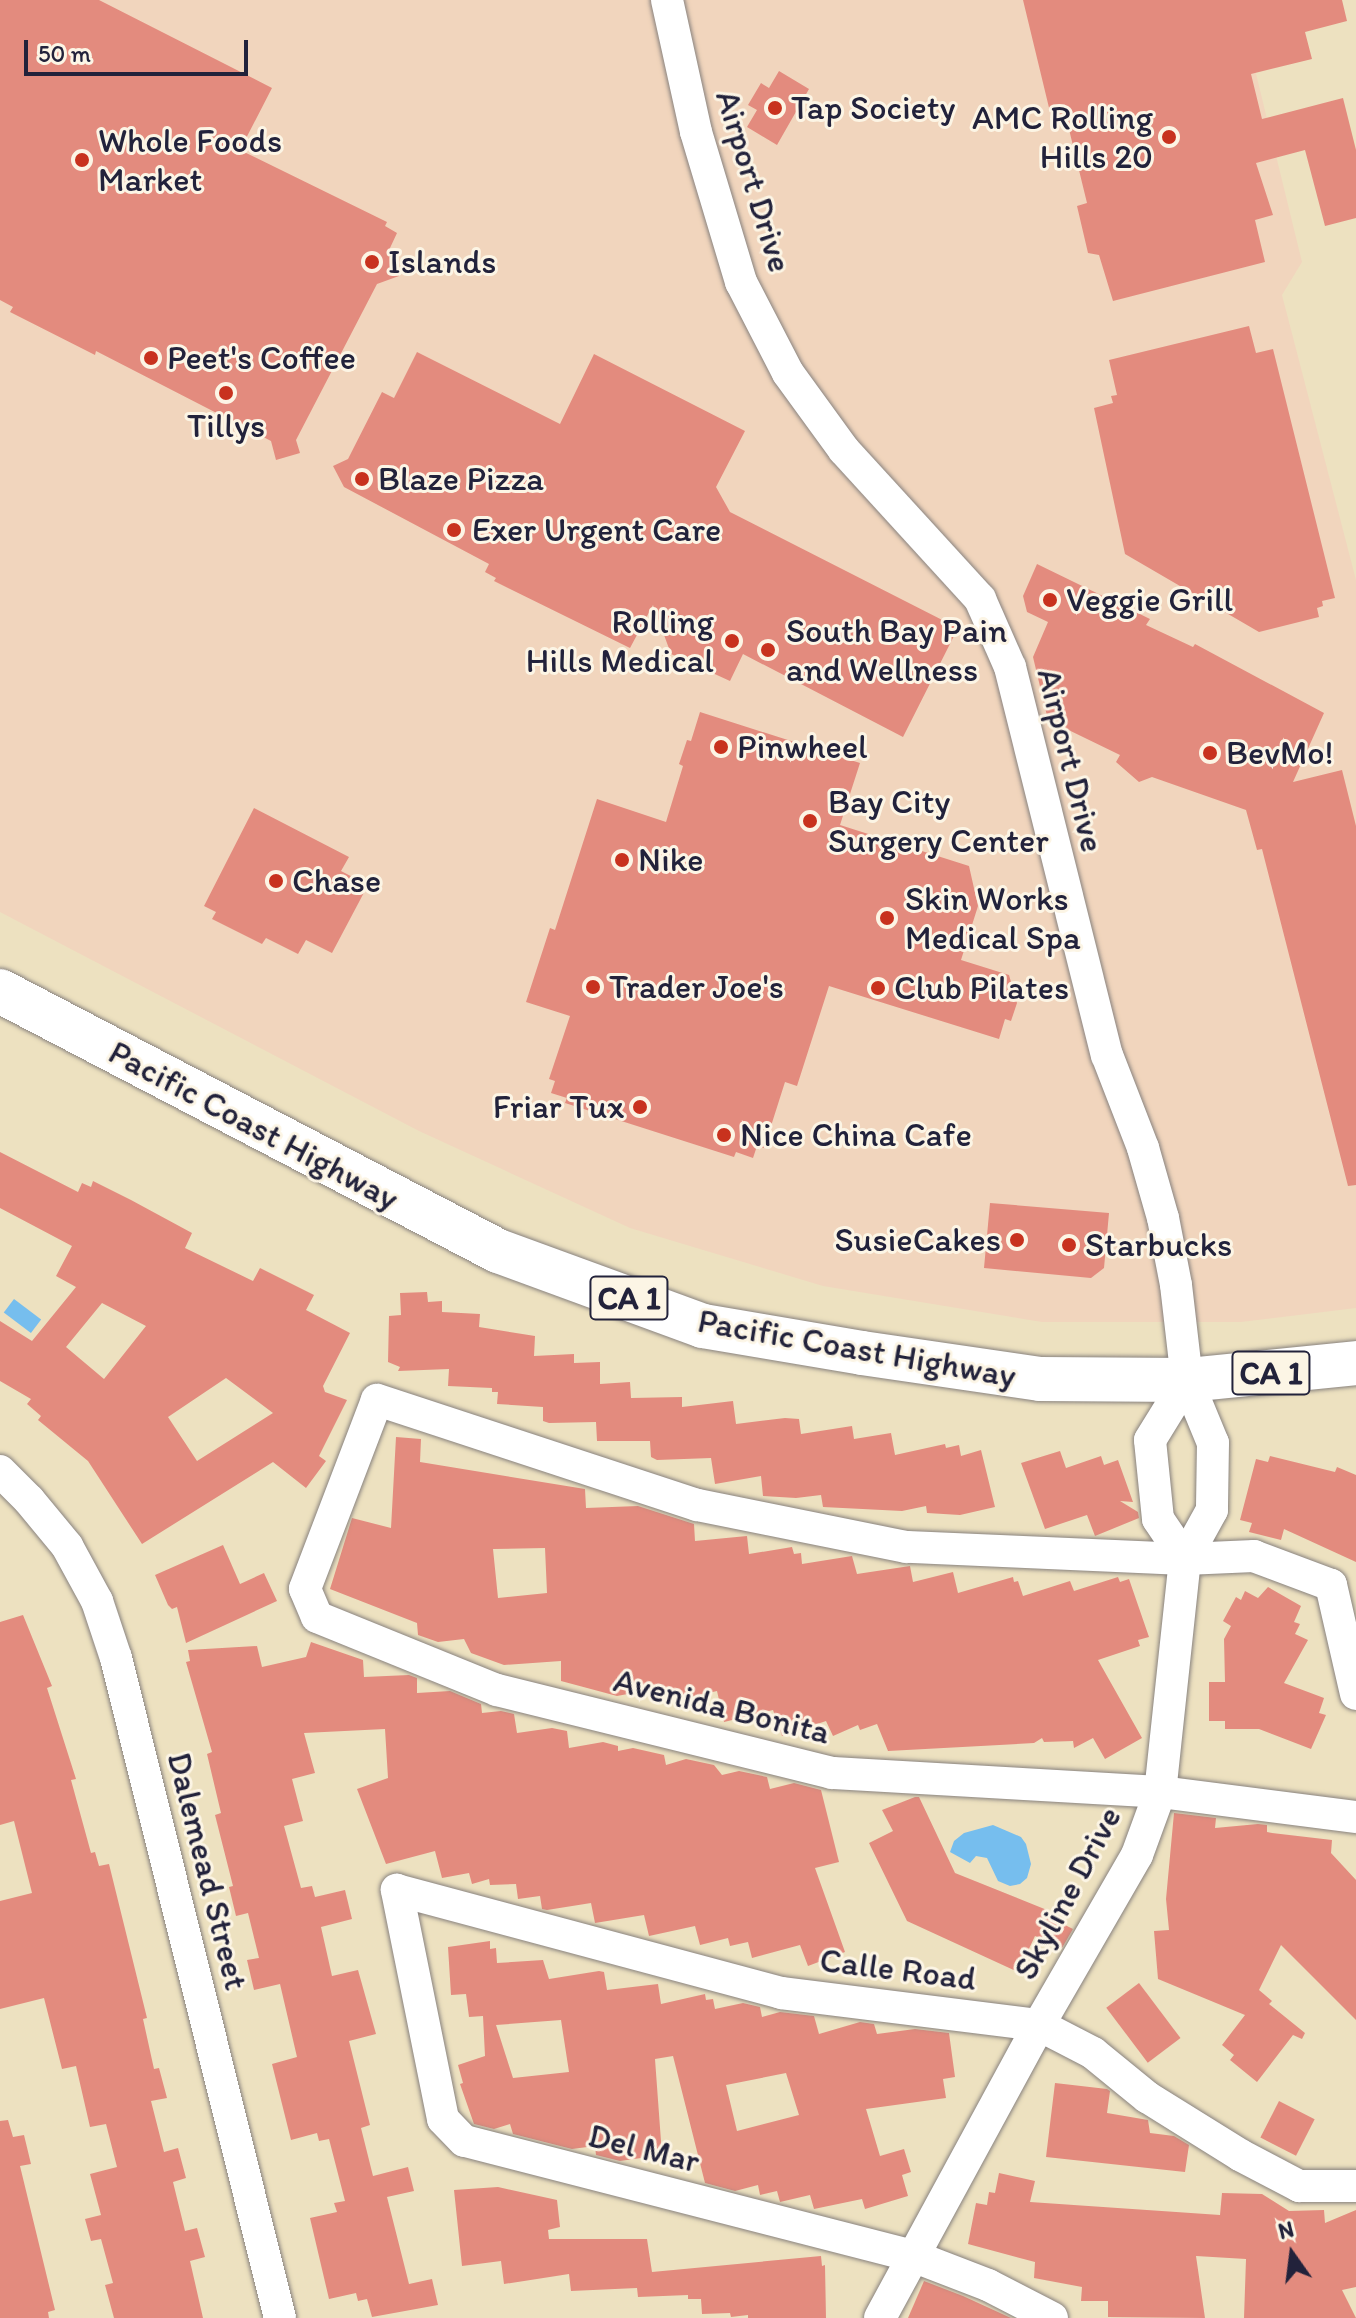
<!DOCTYPE html>
<style>
body{margin:0}
#map{position:relative;width:1356px;height:2318px;overflow:hidden;background:#ede1c0;font-family:Itim,sans-serif}
div>[style]{position:absolute}
.built>*{inset:0;background:#f1d5bd}
.water>*{inset:0;background:#76beee;transform-origin:0 0}
.building>*{inset:0;background:#e38b7e;transform-origin:0 0}
.roads{filter:drop-shadow(0 0 2px #88827e) drop-shadow(0 0 2px #88827e)}
.street>*{height:32px;margin:-16px;padding:0 16px;transform-origin:16px;border-radius:16px;background:#fff}
.highway>*{height:44px;margin:-22px;padding:0 22px;transform-origin:22px;border-radius:22px;background:#fff}
.dots>*{width:22px;height:22px;translate:-50% -50%;box-sizing:border-box;border:4px solid #fcf5e5;border-radius:50%}
span{translate:-50% -50%;white-space:nowrap;text-align:center;line-height:1.15;-webkit-text-stroke:6px #fcf5e5;paint-order:stroke}
.shield-label span{padding:2px 6px;background:#fcf5e5;border:2px solid;border-radius:6px;-webkit-text-stroke-width:0}
.shield-label{font-size:32px;color:#22223b;font-weight:700}
.poi-label{font-size:34px;color:#22223b}
.left{translate:0 -50%;text-align:left}
.right{translate:-100% -50%;text-align:right}
.street-label{font-size:34px;color:#22223b}
.north{position:absolute;left:1252px;top:2214px;width:80px;height:80px;-webkit-text-stroke:6px #fcf5e5;paint-order:stroke;rotate:346deg;font-size:22px;font-weight:700;line-height:32px;text-align:center;color:#22223b}
.north::after{content:'';display:block;margin:auto;width:28px;height:36px;background:#22223b;clip-path:polygon(50% 0,100% 100%,50% 72%,0 100%)}
.scale{position:absolute;left:24px;top:40px;width:224px;height:36px;box-sizing:border-box;border:4px solid #22223b;border-top:0;padding-left:10px;font-size:24px;line-height:28px;white-space:nowrap;color:#22223b;-webkit-text-stroke:6px #fcf5e5;paint-order:stroke}
</style>
<div id="map">
<div class="built">
<div style="clip-path:polygon(0 0,1238px 0,1302px 262px,1282px 295px,1356px 580px,1356px 1308px,1241px 1322px,1042px 1322px,823px 1286px,630px 1228px,419px 1131px,0 912px)"></div>
</div>
<div class="water">
<div style="left:14px;top:1299px;width:34px;height:17px;rotate:37deg"></div>
<div style="clip-path:polygon(993px 1825px,1021px 1837px,1026px 1844px,1031px 1864px,1027px 1878px,1020px 1884px,1010px 1886px,998px 1881px,987px 1858px,976px 1856px,970px 1863px,950px 1852px,954px 1841px,964px 1833px)"></div>
</div>
<div class="building">
<div style="clip-path:polygon(0 0,99px 0,272px 88px,240px 150px,387px 222px,385px 226px,397px 233px,390px 248px,399px 276px,377px 284px,296px 440px,300px 453px,276px 460px,271px 441px,96px 351px,95px 355px,10px 312px,13px 307px,0 300px)"></div>
<div style="clip-path:polygon(1023px 0,1342px 0,1347px 21px,1305px 32px,1312px 59px,1251px 74px,1262px 119px,1343px 98px,1356px 150px,1356px 218px,1325px 226px,1305px 150px,1256px 163px,1273px 215px,1255px 220px,1265px 262px,1113px 301px,1099px 255px,1088px 253px,1077px 206px,1087px 203px,1065px 113px,1051px 116px)"></div>
<div style="clip-path:polygon(779px 71px,809px 89px,777px 145px,747px 127px,757px 110px,748px 105px,761px 83px,769px 88px)"></div>
<div style="clip-path:polygon(1249px 326px,1256px 353px,1273px 349px,1335px 598px,1322px 601px,1323px 606px,1317px 608px,1319px 617px,1259px 632px,1125px 554px,1094px 408px,1113px 403px,1111px 396px,1117px 395px,1109px 360px)"></div>
<div style="clip-path:polygon(417px 352px,560px 424px,594px 354px,745px 431px,716px 487px,730px 512px,958px 628px,903px 737px,743px 654px,730px 681px,671px 654px,653px 605px,630px 648px,494px 581px,496px 578px,485px 572px,489px 564px,344px 487px,333px 466px,348px 459px,382px 392px,394px 398px)"></div>
<div style="clip-path:polygon(1037px 564px,1150px 619px,1146px 625px,1193px 647px,1195px 644px,1324px 713px,1293px 782px,1342px 770px,1356px 826px,1356px 1185px,1348px 1186px,1262px 849px,1257px 850px,1246px 810px,1152px 777px,1139px 782px,1116px 762px,1120px 755px,1048px 720px,1033px 657px,1048px 622px,1027px 612px,1023px 596px)"></div>
<div style="clip-path:polygon(700px 712px,860px 763px,840px 825px,969px 866px,978px 906px,961px 960px,1009px 975px,1017px 1003px,1011px 1021px,1005px 1019px,999px 1039px,829px 986px,797px 1086px,785px 1082px,764px 1148px,757px 1146px,753px 1158px,736px 1152px,734px 1157px,565px 1103px,567px 1098px,551px 1093px,555px 1081px,549px 1079px,570px 1016px,526px 1002px,550px 928px,555px 930px,597px 799px,666px 822px,683px 766px,679px 764px,687px 740px,691px 741px)"></div>
<div style="clip-path:polygon(254px 808px,349px 857px,341px 871px,368px 885px,332px 953px,306px 940px,298px 954px,266px 938px,262px 944px,212px 919px,216px 912px,204px 906px)"></div>
<div style="clip-path:polygon(evenodd,0 1152px,78px 1192px,82px 1183px,91px 1187px,93px 1181px,131px 1200px,192px 1233px,185px 1248px,253px 1281px,260px 1268px,314px 1295px,306px 1310px,350px 1333px,323px 1386px,325px 1392px,347px 1400px,319px 1456px,326px 1461px,306px 1488px,273px 1462px,142px 1544px,88px 1461px,38px 1420px,41px 1416px,27px 1404px,31px 1399px,0 1381px,0 1321px,32px 1341px,76px 1287px,56px 1276px,72px 1246px,0 1208px,0 1152px,102px 1303px,146px 1326px,104px 1379px,66px 1347px,102px 1303px,0 1152px,226px 1378px,273px 1413px,197px 1461px,168px 1417px,226px 1378px)"></div>
<div style="clip-path:polygon(990px 1203px,1109px 1213px,1104px 1268px,1091px 1278px,984px 1268px)"></div>
<div style="clip-path:polygon(427px 1292px,428px 1302px,442px 1301px,442px 1312px,480px 1314px,479px 1327px,535px 1336px,534px 1356px,574px 1354px,574px 1363px,600px 1362px,600px 1384px,630px 1382px,631px 1398px,682px 1397px,682px 1407px,733px 1401px,736px 1424px,785px 1418px,799px 1419px,801px 1434px,852px 1426px,854px 1439px,891px 1433px,895px 1455px,945px 1444px,946px 1448px,959px 1445px,961px 1456px,981px 1450px,995px 1507px,960px 1515px,927px 1513px,926px 1506px,902px 1511px,823px 1507px,821px 1495px,796px 1498px,763px 1496px,761px 1476px,715px 1484px,711px 1458px,657px 1460px,651px 1457px,650px 1441px,597px 1441px,596px 1422px,549px 1423px,543px 1421px,543px 1407px,497px 1404px,498px 1392px,492px 1392px,492px 1388px,448px 1386px,449px 1369px,398px 1371px,400px 1367px,388px 1362px,389px 1316px,401px 1315px,400px 1293px)"></div>
<div style="clip-path:polygon(evenodd,396px 1437px,421px 1439px,420px 1462px,585px 1489px,586px 1508px,638px 1506px,694px 1524px,695px 1541px,747px 1536px,749px 1554px,792px 1547px,794px 1554px,801px 1553px,802px 1564px,852px 1556px,857px 1574px,910px 1566px,913px 1582px,953px 1572px,958px 1593px,1013px 1577px,1014px 1582px,1018px 1581px,1023px 1596px,1070px 1581px,1074px 1591px,1118px 1577px,1120px 1582px,1129px 1579px,1149px 1637px,1138px 1640px,1140px 1646px,1098px 1660px,1142px 1738px,1105px 1759px,1093px 1738px,1074px 1748px,1073px 1741px,1044px 1742px,1042px 1738px,1034px 1743px,888px 1751px,877px 1724px,860px 1730px,858px 1725px,833px 1736px,826px 1721px,782px 1736px,773px 1710px,724px 1722px,717px 1691px,669px 1702px,665px 1687px,617px 1696px,561px 1681px,561px 1661px,504px 1665px,471px 1653px,464px 1639px,438px 1642px,418px 1635px,417px 1623px,330px 1589px,352px 1518px,391px 1528px,396px 1437px,545px 1548px,547px 1593px,498px 1598px,493px 1549px,545px 1548px)"></div>
<div style="clip-path:polygon(1060px 1451px,1066px 1468px,1101px 1456px,1104px 1465px,1118px 1460px,1133px 1502px,1120px 1501px,1138px 1512px,1139px 1518px,1095px 1536px,1087px 1515px,1045px 1529px,1021px 1463px)"></div>
<div style="clip-path:polygon(1270px 1456px,1335px 1472px,1337px 1467px,1356px 1475px,1356px 1562px,1284px 1529px,1281px 1540px,1249px 1532px,1252px 1523px,1240px 1520px,1256px 1459px,1268px 1462px)"></div>
<div style="clip-path:polygon(223px 1545px,240px 1584px,264px 1573px,277px 1601px,186px 1643px,177px 1607px,172px 1609px,168px 1605px,155px 1575px)"></div>
<div style="clip-path:polygon(1268px 1587px,1301px 1606px,1294px 1622px,1300px 1624px,1295px 1634px,1308px 1640px,1284px 1683px,1324px 1698px,1319px 1713px,1326px 1715px,1311px 1749px,1259px 1729px,1225px 1729px,1225px 1721px,1209px 1721px,1209px 1682px,1225px 1682px,1224px 1639px,1231px 1626px,1223px 1621px,1236px 1597px,1241px 1600px,1245px 1591px,1258px 1598px)"></div>
<div style="clip-path:polygon(23px 1615px,52px 1686px,47px 1688px,76px 1779px,71px 1780px,91px 1853px,95px 1852px,99px 1866px,109px 1864px,147px 2018px,143px 2019px,154px 2069px,159px 2068px,167px 2098px,151px 2101px,164px 2152px,178px 2148px,186px 2178px,173px 2182px,185px 2231px,197px 2228px,205px 2257px,190px 2261px,203px 2318px,114px 2318px,105px 2285px,113px 2283px,101px 2239px,91px 2241px,85px 2219px,101px 2215px,90px 2174px,117px 2167px,106px 2124px,90px 2127px,76px 2066px,62px 2069px,44px 1998px,0 2009px,0 1901px,32px 1893px,14px 1821px,0 1825px,0 1622px)"></div>
<div style="clip-path:polygon(311px 1642px,363px 1660px,364px 1677px,409px 1675px,417px 1678px,417px 1693px,450px 1691px,481px 1704px,482px 1713px,501px 1711px,514px 1714px,517px 1733px,552px 1728px,567px 1731px,569px 1748px,603px 1742px,618px 1746px,618px 1751px,633px 1748px,664px 1755px,666px 1765px,686px 1759px,714px 1765px,722px 1775px,739px 1771px,767px 1777px,770px 1789px,794px 1783px,821px 1790px,839px 1862px,815px 1868px,845px 1952px,808px 1966px,800px 1945px,752px 1958px,748px 1942px,730px 1946px,728px 1938px,700px 1945px,695px 1926px,649px 1936px,644px 1915px,595px 1923px,591px 1903px,547px 1910px,542px 1909px,540px 1896px,518px 1899px,516px 1884px,490px 1885px,489px 1879px,472px 1884px,469px 1873px,442px 1878px,435px 1851px,386px 1864px,357px 1789px,388px 1778px,385px 1729px,304px 1733px,315px 1773px,292px 1779px,303px 1821px,284px 1826px,301px 1888px,312px 1886px,315px 1897px,345px 1890px,352px 1919px,321px 1927px,332px 1976px,358px 1970px,376px 2034px,349px 2041px,370px 2125px,361px 2128px,373px 2176px,408px 2167px,414px 2191px,387px 2197px,409px 2284px,432px 2279px,438px 2305px,372px 2317px,367px 2299px,358px 2301px,356px 2293px,329px 2299px,310px 2218px,337px 2212px,334px 2203px,345px 2201px,329px 2139px,319px 2141px,317px 2133px,291px 2140px,272px 2064px,297px 2057px,280px 1984px,254px 1990px,247px 1960px,259px 1958px,248px 1913px,236px 1916px,229px 1887px,233px 1886px,215px 1815px,221px 1813px,207px 1754px,212px 1752px,186px 1662px,190px 1661px,188px 1650px,257px 1646px,262px 1667px,306px 1657px)"></div>
<div style="clip-path:polygon(915px 1797px,919px 1797px,955px 1873px,1047px 1910px,1045px 1915px,1073px 1929px,1062px 1948px,1035px 1936px,1018px 1972px,907px 1921px,869px 1843px,893px 1831px,882px 1810px)"></div>
<div style="clip-path:polygon(1174px 1813px,1216px 1818px,1215px 1828px,1258px 1824px,1267px 1825px,1267px 1832px,1272px 1833px,1332px 1840px,1331px 1853px,1356px 1880px,1356px 2020px,1281px 1945px,1259px 1990px,1272px 2001px,1269px 2004px,1305px 2033px,1302px 2039px,1293px 2035px,1257px 2082px,1230px 2060px,1234px 2055px,1222px 2045px,1245px 2015px,1158px 1979px,1154px 1931px,1169px 1930px,1166px 1899px)"></div>
<div style="clip-path:polygon(evenodd,490px 1941px,490px 1949px,496px 1948px,497px 1963px,543px 1960px,549px 1979px,599px 1971px,604px 1972px,607px 1990px,658px 1984px,661px 2004px,705px 1994px,706px 2000px,713px 1999px,715px 2009px,743px 2003px,760px 2007px,762px 2017px,780px 2012px,814px 2016px,819px 2034px,860px 2022px,874px 2024px,877px 2034px,915px 2029px,949px 2033px,955px 2077px,943px 2079px,946px 2098px,866px 2109px,880px 2156px,904px 2149px,911px 2172px,902px 2175px,908px 2196px,865px 2209px,862px 2199px,814px 2209px,810px 2195px,780px 2202px,777px 2191px,760px 2195px,758px 2185px,735px 2191px,705px 2183px,673px 2056px,655px 2059px,662px 2155px,620px 2161px,596px 2155px,595px 2146px,572px 2149px,513px 2134px,510px 2124px,494px 2129px,474px 2124px,460px 2084px,463px 2083px,458px 2065px,485px 2056px,483px 2016px,469px 2017px,466px 1994px,451px 1995px,448px 1947px,490px 1941px,561px 2020px,569px 2072px,513px 2078px,496px 2025px,561px 2020px,490px 1941px,786px 2073px,799px 2115px,737px 2131px,726px 2085px,786px 2073px)"></div>
<div style="left:1139px;top:1983px;width:69px;height:41px;rotate:53deg"></div>
<div style="clip-path:polygon(1055px 2083px,1107px 2089px,1110px 2091px,1107px 2113px,1148px 2120px,1150px 2133px,1174px 2136px,1189px 2145px,1185px 2172px,1046px 2157px)"></div>
<div style="left:1279px;top:2101px;width:40px;height:41px;rotate:27deg"></div>
<div style="clip-path:polygon(8px 2120px,13px 2137px,24px 2135px,31px 2164px,20px 2166px,55px 2310px,48px 2312px,49px 2318px,0 2318px,0 2121px)"></div>
<div style="clip-path:polygon(999px 2173px,1035px 2181px,1030px 2202px,1220px 2215px,1222px 2193px,1262px 2194px,1289px 2211px,1324px 2210px,1325px 2223px,1356px 2210px,1356px 2287px,1342px 2290px,1356px 2318px,1244px 2318px,1246px 2259px,1196px 2256px,1205px 2318px,1108px 2317px,1108px 2301px,1081px 2301px,1082px 2287px,1034px 2278px,1035px 2262px,968px 2244px,976px 2203px,987px 2205px,989px 2192px,995px 2193px)"></div>
<div style="clip-path:polygon(498px 2187px,557px 2200px,560px 2227px,548px 2230px,549px 2239px,647px 2239px,652px 2272px,821px 2256px,822px 2266px,825px 2265px,826px 2318px,748px 2318px,748px 2315px,731px 2317px,730px 2313px,702px 2314px,701px 2299px,688px 2299px,688px 2295px,638px 2297px,637px 2288px,571px 2291px,569px 2274px,504px 2284px,501px 2261px,462px 2266px,454px 2190px)"></div>
<div style="clip-path:polygon(924px 2281px,963px 2296px,1011px 2318px,908px 2318px)"></div>
</div>
<div class="roads">
<div class="street">
<div style="left:667px;top:0;width:135px;rotate:77.6deg"></div>
<div style="left:696px;top:132px;width:157px;rotate:73.3deg"></div>
<div style="left:741px;top:282px;width:102px;rotate:62.7deg"></div>
<div style="left:788px;top:373px;width:95px;rotate:54deg"></div>
<div style="left:844px;top:450px;width:202px;rotate:47.6deg"></div>
<div style="left:980px;top:599px;width:74px;rotate:66.2deg"></div>
<div style="left:1010px;top:667px;width:400px;rotate:76deg"></div>
<div style="left:1107px;top:1055px;width:100px;rotate:68.8deg"></div>
<div style="left:1143px;top:1148px;width:73px;rotate:74.1deg"></div>
<div style="left:1163px;top:1218px;width:68px;rotate:79deg"></div>
<div style="left:1176px;top:1285px;width:96px;rotate:83.4deg"></div>
<div style="left:1187px;top:1380px;width:68px;rotate:67.6deg"></div>
<div style="left:1213px;top:1443px;width:67px;rotate:90.9deg"></div>
<div style="left:1212px;top:1510px;width:56px;rotate:118.9deg"></div>
<div style="left:1185px;top:1559px;width:234px;rotate:96.1deg"></div>
<div style="left:1160px;top:1792px;width:67px;rotate:110.1deg"></div>
<div style="left:1137px;top:1855px;width:196px;rotate:120deg"></div>
<div style="left:1039px;top:2025px;width:333px;rotate:118.5deg"></div>
<div style="left:0;top:1471px;width:41px;rotate:45deg"></div>
<div style="left:29px;top:1500px;width:60px;rotate:50.4deg"></div>
<div style="left:67px;top:1546px;width:63px;rotate:61.4deg"></div>
<div style="left:97px;top:1601px;width:60px;rotate:71.6deg"></div>
<div style="left:116px;top:1658px;width:680px;rotate:76.05deg"></div>
<div style="left:1185px;top:1559px;width:48px;rotate:-124deg"></div>
<div style="left:1158px;top:1519px;width:79px;rotate:-95.8deg"></div>
<div style="left:1150px;top:1440px;width:70px;rotate:-58.3deg"></div>
<div style="left:1356px;top:1694px;width:112px;rotate:-102.9deg"></div>
<div style="left:1331px;top:1585px;width:82px;rotate:-159.4deg"></div>
<div style="left:1254px;top:1556px;width:69px;rotate:177.5deg"></div>
<div style="left:1185px;top:1559px;width:279px;rotate:-177.5deg"></div>
<div style="left:906px;top:1547px;width:213px;rotate:-168.6deg"></div>
<div style="left:697px;top:1505px;width:337px;rotate:-161.8deg"></div>
<div style="left:377px;top:1400px;width:202px;rotate:110.9deg"></div>
<div style="left:305px;top:1589px;width:30px;rotate:67deg"></div>
<div style="left:317px;top:1617px;width:194px;rotate:22.1deg"></div>
<div style="left:497px;top:1690px;width:345px;rotate:13.9deg"></div>
<div style="left:832px;top:1773px;width:329px;rotate:3.3deg"></div>
<div style="left:1160px;top:1792px;width:198px;rotate:7.3deg"></div>
<div style="left:1052px;top:2318px;width:72px;rotate:-152.7deg"></div>
<div style="left:988px;top:2285px;width:80px;rotate:-158.9deg"></div>
<div style="left:913px;top:2256px;width:463px;rotate:-165.6deg"></div>
<div style="left:464px;top:2141px;width:30px;rotate:-134deg"></div>
<div style="left:443px;top:2119px;width:234px;rotate:-101.4deg"></div>
<div style="left:397px;top:1890px;width:398px;rotate:15deg"></div>
<div style="left:781px;top:1993px;width:260px;rotate:7.1deg"></div>
<div style="left:1039px;top:2025px;width:61px;rotate:27.4deg"></div>
<div style="left:1093px;top:2053px;width:70px;rotate:39.2deg"></div>
<div style="left:1147px;top:2097px;width:110px;rotate:31.9deg"></div>
<div style="left:1240px;top:2155px;width:67px;rotate:27.7deg"></div>
<div style="left:1299px;top:2186px;width:57px"></div>
</div>
<div class="highway">
<div style="left:0;top:991px;width:562px;rotate:27.57deg"></div>
<div style="left:498px;top:1251px;width:218px;rotate:20.1deg"></div>
<div style="left:703px;top:1326px;width:161px;rotate:9.6deg"></div>
<div style="left:862px;top:1353px;width:180px;rotate:8.3deg"></div>
<div style="left:1040px;top:1379px;width:147px;rotate:0.4deg"></div>
<div style="left:1187px;top:1380px;width:170px;rotate:-5.7deg"></div>
</div>
</div>
<div class="dots">
<div style="left:775px;top:108px;background:#c8321e"></div>
<div style="left:1169px;top:137px;background:#c8321e"></div>
<div style="left:82px;top:160px;background:#c8321e"></div>
<div style="left:372px;top:262px;background:#c8321e"></div>
<div style="left:151px;top:358px;background:#c8321e"></div>
<div style="left:226px;top:393px;background:#c8321e"></div>
<div style="left:362px;top:479px;background:#c8321e"></div>
<div style="left:454px;top:530px;background:#c8321e"></div>
<div style="left:1050px;top:600px;background:#c8321e"></div>
<div style="left:732px;top:641px;background:#c8321e"></div>
<div style="left:768px;top:650px;background:#c8321e"></div>
<div style="left:721px;top:747px;background:#c8321e"></div>
<div style="left:1210px;top:753px;background:#c8321e"></div>
<div style="left:810px;top:821px;background:#c8321e"></div>
<div style="left:622px;top:860px;background:#c8321e"></div>
<div style="left:276px;top:881px;background:#c8321e"></div>
<div style="left:887px;top:918px;background:#c8321e"></div>
<div style="left:593px;top:987px;background:#c8321e"></div>
<div style="left:878px;top:988px;background:#c8321e"></div>
<div style="left:640px;top:1107px;background:#c8321e"></div>
<div style="left:724px;top:1135px;background:#c8321e"></div>
<div style="left:1017px;top:1240px;background:#c8321e"></div>
<div style="left:1069px;top:1245px;background:#c8321e"></div>
</div>
<div class="shield-label">
<span style="left:629px;top:1298px">CA 1</span>
<span style="left:1271px;top:1373px">CA 1</span>
</div>
<div class="poi-label">
<span class="left" style="left:791px;top:108px">Tap Society</span>
<span class="right" style="left:1153px;top:137px">AMC Rolling<br>Hills 20</span>
<span class="left" style="left:98px;top:160px">Whole Foods<br>Market</span>
<span class="left" style="left:388px;top:262px">Islands</span>
<span class="left" style="left:167px;top:358px">Peet's Coffee</span>
<span style="left:226px;top:426px">Tillys</span>
<span class="left" style="left:378px;top:479px">Blaze Pizza</span>
<span class="left" style="left:472px;top:530px">Exer Urgent Care</span>
<span class="left" style="left:1066px;top:600px">Veggie Grill</span>
<span class="right" style="left:714px;top:641px">Rolling<br>Hills Medical</span>
<span class="left" style="left:786px;top:650px">South Bay Pain<br>and Wellness</span>
<span class="left" style="left:737px;top:747px">Pinwheel</span>
<span class="left" style="left:1226px;top:753px">BevMo!</span>
<span class="left" style="left:828px;top:821px">Bay City<br>Surgery Center</span>
<span class="left" style="left:638px;top:860px">Nike</span>
<span class="left" style="left:292px;top:881px">Chase</span>
<span class="left" style="left:905px;top:918px">Skin Works<br>Medical Spa</span>
<span class="left" style="left:609px;top:987px">Trader Joe's</span>
<span class="left" style="left:894px;top:988px">Club Pilates</span>
<span class="right" style="left:624px;top:1107px">Friar Tux</span>
<span class="left" style="left:740px;top:1135px">Nice China Cafe</span>
<span class="right" style="left:1001px;top:1240px">SusieCakes</span>
<span class="left" style="left:1085px;top:1245px">Starbucks</span>
</div>
<div class="street-label">
<span style="left:754px;top:181px;rotate:73deg">Airport Drive</span>
<span style="left:1071px;top:760px;rotate:76deg">Airport Drive</span>
<span style="left:254px;top:1125px;rotate:28deg">Pacific Coast Highway</span>
<span style="left:857px;top:1348px;rotate:10deg">Pacific Coast Highway</span>
<span style="left:722px;top:1706px;rotate:14deg">Avenida Bonita</span>
<span style="left:208px;top:1871px;rotate:76deg">Dalemead Street</span>
<span style="left:1067px;top:1893px;rotate:-62deg">Skyline Drive</span>
<span style="left:898px;top:1969px;rotate:7deg">Calle Road</span>
<span style="left:644px;top:2148px;rotate:14deg">Del Mar</span>
</div>
<div class="north">N</div>
<div class="scale">50 m</div>
</div>
